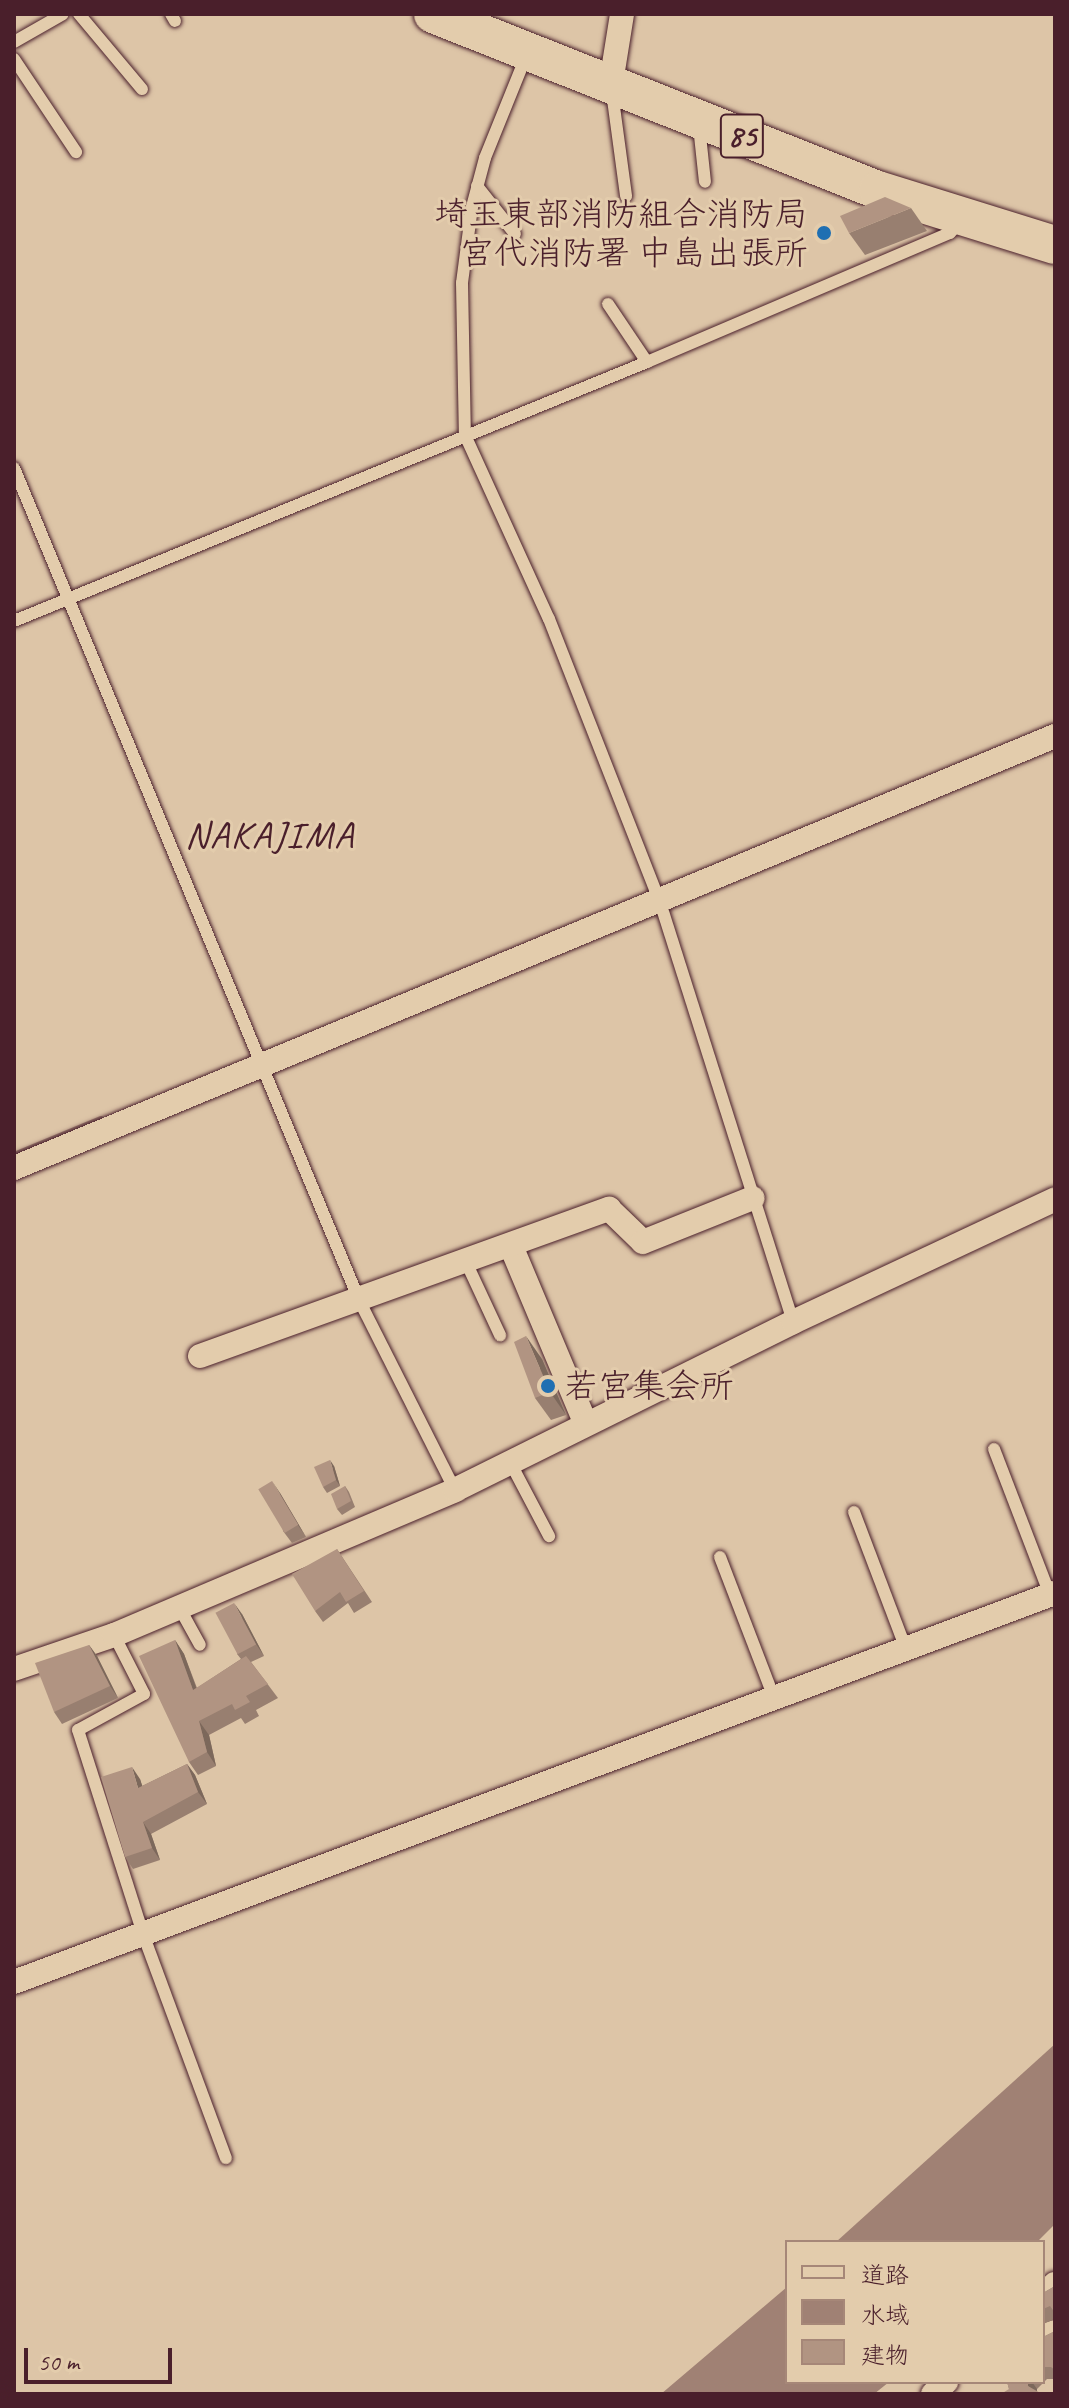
<!DOCTYPE html>
<meta charset="utf-8">
<style>
body{margin:0}
#map{position:relative;width:1069px;height:2408px;overflow:hidden;background:#ddc5a7;font-family:Caveat,"Klee One",sans-serif}
div>[style]{position:absolute}
.water>*{inset:0;background:#a08174}
.stream>*{height:6px;margin:-3px;padding:0 3px;transform-origin:3px;border-radius:3px;background:#a08174}
.roads{filter:drop-shadow(0 0 2px #4a1f2b) drop-shadow(0 0 2px #4a1f2b)}
.lane>*{height:12px;margin:-6px;padding:0 6px;transform-origin:6px;border-radius:6px;background:#e3ccac}
.street>*{height:24px;margin:-12px;padding:0 12px;transform-origin:12px;border-radius:12px;background:#e3ccac}
.primary>*{height:38px;margin:-19px;padding:0 19px;transform-origin:19px;border-radius:19px;background:#e3ccac}
.wall>*{inset:0;background:#987f70}
.shaded-wall>*{inset:0;background:#7c685b}
.building>*{inset:0;background:#b19482;transform-origin:0 0}
.dots>*{width:22px;height:22px;translate:-50% -50%;box-sizing:border-box;border:4px solid #e3ccac;border-radius:50%}
span{translate:-50% -50%;white-space:nowrap;text-align:center;line-height:1.15;-webkit-text-stroke:6px #e3ccac;paint-order:stroke}
.shield-label span{padding:2px 6px;background:#e3ccac;border:2px solid;border-radius:6px;-webkit-text-stroke-width:0}
.shield-label{font-size:32px;color:#4a1f2b;font-weight:700}
.poi-label{font-size:34px;color:#4a1f2b}
.right{translate:-100% -50%;text-align:right}
.left{translate:0 -50%;text-align:left}
.quarter-label{font-size:38px;color:#4a1f2b;letter-spacing:2px}
.frame{position:absolute;inset:0;border:16px solid #4a1f2b;pointer-events:none}
.legend{position:absolute;left:785px;top:2240px;width:260px;height:144px;box-sizing:border-box;background:#e3ccac;border:2px solid #a68778;margin:0;padding:10px 14px;list-style:none;font-size:24px;color:#4a1f2b}
.legend li{display:flex;align-items:center;gap:16px;height:40px}
.legend b{width:40px;border:2px solid #a68778}
.scale{position:absolute;left:24px;top:2348px;width:148px;height:36px;box-sizing:border-box;border:4px solid #4a1f2b;border-top:0;padding-left:10px;font-size:24px;line-height:28px;white-space:nowrap;color:#4a1f2b;-webkit-text-stroke:6px #e3ccac;paint-order:stroke}
</style>
<div id="map">
<div class="water">
<div style="clip-path:polygon(1055px 2044px,1055px 2224px,1037px 2242px,836px 2242px)"></div>
<div style="clip-path:polygon(787px 2287px,787px 2382px,889px 2382px,874px 2394px,661px 2394px)"></div>
</div>
<div class="stream">
<div style="left:14px;top:1155px;width:94px;rotate:-22.5deg"></div>
</div>
<div class="roads">
<div class="lane">
<div style="left:79px;top:14px;width:98px;rotate:50deg"></div>
<div style="left:171px;top:14px;width:8px;rotate:60deg"></div>
<div style="left:14px;top:42px;width:56px;rotate:-29.7deg"></div>
<div style="left:527px;top:54px;width:112px;rotate:112deg"></div>
<div style="left:485px;top:158px;width:51px;rotate:104.9deg"></div>
<div style="left:472px;top:207px;width:77px;rotate:97.5deg"></div>
<div style="left:462px;top:283px;width:152px;rotate:88.9deg"></div>
<div style="left:465px;top:435px;width:202px;rotate:65.5deg"></div>
<div style="left:549px;top:619px;width:301px;rotate:68.6deg"></div>
<div style="left:659px;top:899px;width:444px;rotate:72.4deg"></div>
<div style="left:14px;top:59px;width:112px;rotate:56.3deg"></div>
<div style="left:612px;top:92px;width:105px;rotate:82.3deg"></div>
<div style="left:699px;top:126px;width:56px;rotate:83.9deg"></div>
<div style="left:477px;top:186px;width:61px;rotate:51.6deg"></div>
<div style="left:608px;top:304px;width:70px;rotate:56.1deg"></div>
<div style="left:14px;top:468px;width:903px;rotate:67.47deg"></div>
<div style="left:360px;top:1302px;width:211px;rotate:63.2deg"></div>
<div style="left:14px;top:621px;width:684px;rotate:-22.25deg"></div>
<div style="left:647px;top:362px;width:329px;rotate:-23.1deg"></div>
<div style="left:950px;top:233px;width:15px;rotate:-48deg"></div>
<div style="left:466px;top:1262px;width:81px;rotate:65deg"></div>
<div style="left:994px;top:1449px;width:156px;rotate:69deg"></div>
<div style="left:510px;top:1462px;width:84px;rotate:62.2deg"></div>
<div style="left:854px;top:1512px;width:147px;rotate:69.2deg"></div>
<div style="left:720px;top:1557px;width:151px;rotate:69deg"></div>
<div style="left:179px;top:1607px;width:43px;rotate:61.1deg"></div>
<div style="left:114px;top:1635px;width:66px;rotate:63deg"></div>
<div style="left:144px;top:1694px;width:75px;rotate:151.4deg"></div>
<div style="left:78px;top:1730px;width:214px;rotate:72.3deg"></div>
<div style="left:143px;top:1934px;width:239px;rotate:69.7deg"></div>
</div>
<div class="street">
<div style="left:611px;top:83px;width:70px;rotate:-80.9deg"></div>
<div style="left:14px;top:1168px;width:1127px;rotate:-22.54deg"></div>
<div style="left:511px;top:1246px;width:193px;rotate:67.2deg"></div>
<div style="left:200px;top:1356px;width:435px;rotate:-19.8deg"></div>
<div style="left:609px;top:1209px;width:47px;rotate:44.1deg"></div>
<div style="left:643px;top:1242px;width:118px;rotate:-21.8deg"></div>
<div style="left:14px;top:1669px;width:106px;rotate:-18.8deg"></div>
<div style="left:114px;top:1635px;width:371px;rotate:-23deg"></div>
<div style="left:455px;top:1490px;width:377px;rotate:-26.4deg"></div>
<div style="left:793px;top:1322px;width:289px;rotate:-25.1deg"></div>
<div style="left:14px;top:1982px;width:1111px;rotate:-20.49deg"></div>
<div style="left:1043px;top:2295px;width:16px;rotate:-43deg"></div>
<div style="left:1043px;top:2336px;width:13px;rotate:-18deg"></div>
<div style="left:933px;top:2394px;width:18px;rotate:-43deg"></div>
</div>
<div class="primary">
<div style="left:433px;top:14px;width:479px;rotate:21.6deg"></div>
<div style="left:878px;top:190px;width:185px;rotate:17.3deg"></div>
</div>
</div>
<div class="wall">
<div style="clip-path:polygon(911px 208px,927px 231px,865px 255px,849px 233px)"></div>
<div style="clip-path:polygon(542px 1359px,566px 1415px,551px 1420px,535px 1398px)"></div>
<div style="clip-path:polygon(334px 1466px,340px 1486px,327px 1493px,323px 1487px)"></div>
<div style="clip-path:polygon(345px 1486px,349px 1492px,355px 1507px,342px 1515px,337px 1509px)"></div>
<div style="clip-path:polygon(280px 1493px,306px 1537px,292px 1543px,283px 1531px)"></div>
<div style="clip-path:polygon(337px 1549px,372px 1602px,354px 1613px,348px 1603px,323px 1622px,315px 1611px)"></div>
<div style="clip-path:polygon(242px 1614px,264px 1656px,251px 1662px,278px 1698px,256px 1710px,259px 1716px,245px 1724px,241px 1718px,209px 1735px,216px 1766px,198px 1775px,189px 1762px,175px 1640px,184px 1654px,197px 1688px,241px 1659px,237px 1654px)"></div>
<div style="clip-path:polygon(89px 1645px,97px 1656px,118px 1698px,62px 1724px,54px 1712px)"></div>
<div style="clip-path:polygon(187px 1764px,195px 1775px,207px 1804px,151px 1834px,160px 1860px,133px 1869px,125px 1857px,140px 1779px,142px 1786px)"></div>
<div style="clip-path:polygon(1055px 2286px,1055px 2319px,1043px 2324px,1043px 2293px)"></div>
<div style="clip-path:polygon(1055px 2331px,1055px 2379px,1047px 2379px,1037px 2389px,1009px 2389px,1007px 2382px,1043px 2382px,1043px 2337px)"></div>
</div>
<div class="shaded-wall">
<div style="clip-path:polygon(526px 1336px,542px 1359px,566px 1415px,550px 1392px)"></div>
<div style="clip-path:polygon(330px 1460px,334px 1466px,340px 1486px,336px 1480px)"></div>
<div style="clip-path:polygon(272px 1481px,280px 1493px,306px 1537px,298px 1525px)"></div>
<div style="clip-path:polygon(234px 1603px,242px 1614px,264px 1656px,256px 1644px)"></div>
<div style="clip-path:polygon(175px 1640px,184px 1654px,202px 1704px,193px 1690px)"></div>
<div style="clip-path:polygon(89px 1645px,97px 1656px,118px 1698px,110px 1686px)"></div>
<div style="clip-path:polygon(199px 1721px,209px 1735px,216px 1766px,207px 1752px)"></div>
<div style="clip-path:polygon(187px 1764px,195px 1775px,207px 1804px,198px 1792px)"></div>
<div style="clip-path:polygon(132px 1767px,140px 1779px,147px 1800px,138px 1788px)"></div>
<div style="clip-path:polygon(143px 1822px,151px 1834px,160px 1860px,152px 1848px)"></div>
<div style="clip-path:polygon(1028px 2382px,1032px 2382px,1037px 2389px,1037px 2394px,1028px 2386px)"></div>
</div>
<div class="building">
<div style="clip-path:polygon(885px 197px,911px 208px,849px 233px,840px 216px)"></div>
<div style="clip-path:polygon(526px 1336px,550px 1392px,535px 1398px,514px 1342px)"></div>
<div style="clip-path:polygon(330px 1460px,336px 1480px,323px 1487px,314px 1467px)"></div>
<div style="left:272px;top:1481px;width:51px;height:16px;rotate:59deg"></div>
<div style="clip-path:polygon(345px 1486px,351px 1501px,337px 1509px,331px 1494px)"></div>
<div style="clip-path:polygon(337px 1549px,364px 1591px,346px 1602px,340px 1592px,315px 1611px,292px 1574px)"></div>
<div style="left:234px;top:1603px;width:47px;height:21px;rotate:62deg"></div>
<div style="clip-path:polygon(175px 1640px,193px 1690px,246px 1656px,268px 1684px,246px 1696px,250px 1702px,235px 1710px,232px 1704px,199px 1721px,207px 1752px,189px 1762px,139px 1656px)"></div>
<div style="clip-path:polygon(89px 1645px,110px 1686px,54px 1712px,35px 1663px)"></div>
<div style="clip-path:polygon(187px 1764px,198px 1792px,143px 1822px,152px 1848px,125px 1857px,101px 1777px,132px 1767px,138px 1788px)"></div>
<div style="clip-path:polygon(1055px 2286px,1055px 2313px,1050px 2306px,1043px 2309px,1043px 2293px)"></div>
<div style="clip-path:polygon(1055px 2331px,1055px 2370px,1051px 2367px,1043px 2367px,1043px 2337px)"></div>
<div style="clip-path:polygon(1007px 2382px,1028px 2382px,1028px 2386px,1042px 2394px,1001px 2394px,1009px 2389px)"></div>
</div>
<div class="dots">
<div style="left:824px;top:233px;background:#1f6fb2"></div>
<div style="left:548px;top:1386px;background:#1f6fb2"></div>
</div>
<div class="shield-label">
<span style="left:742px;top:136px">85</span>
</div>
<div class="poi-label">
<span class="right" style="left:808px;top:233px">埼玉東部消防組合消防局<br>宮代消防署 中島出張所</span>
<span class="left" style="left:564px;top:1386px">若宮集会所</span>
</div>
<div class="quarter-label">
<span style="left:270px;top:835px">NAKAJIMA</span>
</div>
<div class="frame"></div>
<ul class="legend">
<li><b style="height:10px;background:#e3ccac"></b>道路</li>
<li><b style="height:22px;background:#a08174"></b>水域</li>
<li><b style="height:22px;background:#b19482"></b>建物</li>
</ul>
<div class="scale">50 m</div>
</div>
